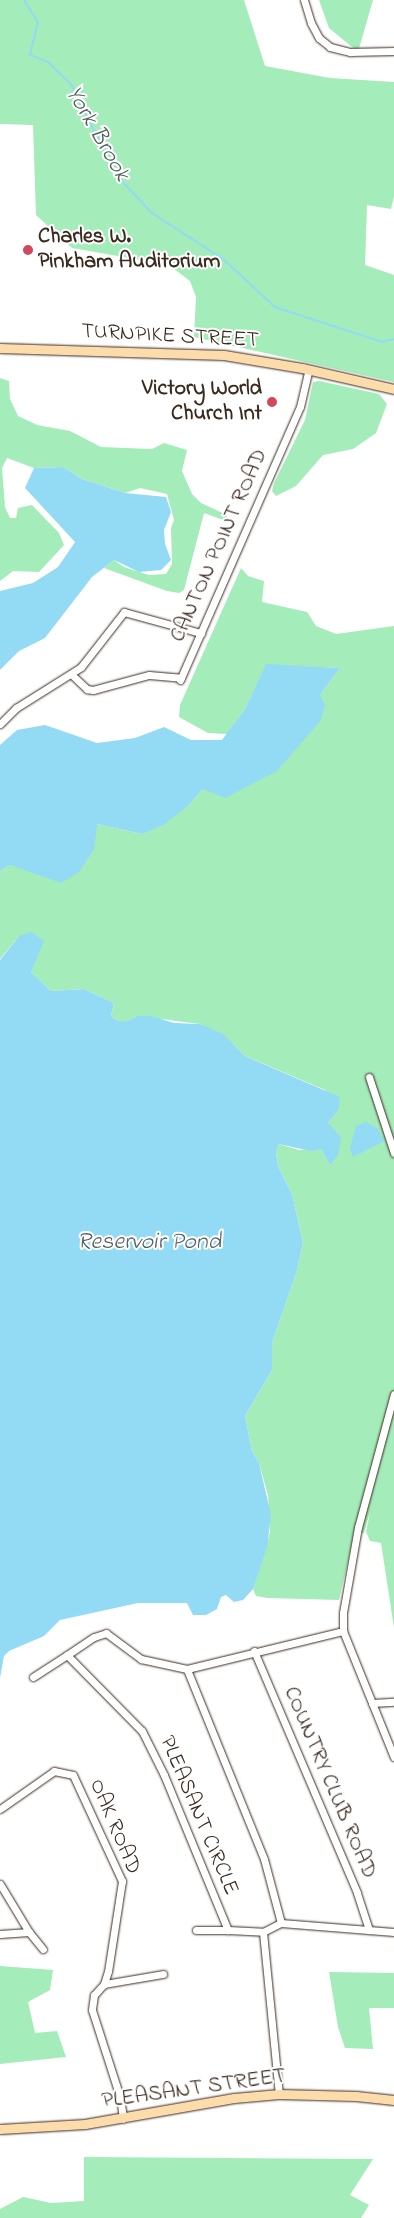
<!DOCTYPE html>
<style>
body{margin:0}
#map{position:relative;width:394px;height:2218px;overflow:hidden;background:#fff;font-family:"Indie Flower",sans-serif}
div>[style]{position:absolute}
.green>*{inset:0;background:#a4ecb9}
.water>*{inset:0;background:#93daf5}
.stream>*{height:2px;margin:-1px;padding:0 1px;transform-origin:1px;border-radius:1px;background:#93daf5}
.roads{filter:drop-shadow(0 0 1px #3b2a1e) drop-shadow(0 0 1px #3b2a1e)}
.minor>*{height:7px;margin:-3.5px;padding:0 3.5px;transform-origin:3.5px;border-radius:3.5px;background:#fff}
.major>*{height:9px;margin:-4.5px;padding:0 4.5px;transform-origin:4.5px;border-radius:4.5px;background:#fddcac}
.dots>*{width:14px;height:14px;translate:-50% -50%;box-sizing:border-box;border:2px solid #fff;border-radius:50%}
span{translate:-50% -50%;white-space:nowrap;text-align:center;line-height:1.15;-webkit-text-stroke:4px #fff;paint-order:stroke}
.poi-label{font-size:22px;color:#3b2a1e;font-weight:700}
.left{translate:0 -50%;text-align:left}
.right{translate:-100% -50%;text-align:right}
.street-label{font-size:22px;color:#3b2a1e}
.water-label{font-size:24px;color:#555f5e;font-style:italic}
</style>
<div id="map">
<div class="green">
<div style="clip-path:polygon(0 0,244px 0,265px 66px,330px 78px,394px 82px,394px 196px,391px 209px,367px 205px,365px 265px,394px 275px,394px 382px,194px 337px,196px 297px,190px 281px,169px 265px,72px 248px,36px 215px,33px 125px,0 124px)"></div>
<div style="clip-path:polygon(319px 0,373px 0,358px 52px,329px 28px)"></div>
<div style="clip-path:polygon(0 378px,9px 381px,10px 399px,18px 416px,37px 425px,70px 431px,101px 447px,152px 449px,164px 443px,187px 450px,182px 471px,192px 494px,201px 503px,227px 515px,226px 521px,204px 513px,184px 590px,179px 593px,167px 591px,104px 568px,114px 560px,124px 567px,149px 575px,166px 574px,172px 564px,171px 528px,174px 520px,167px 494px,140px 488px,125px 493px,82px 479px,63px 467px,34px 468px,7px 458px,2px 468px,5px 507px,10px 518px,16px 518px,18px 508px,32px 505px,59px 533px,64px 545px,39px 572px,13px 571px,0 581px)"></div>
<div style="clip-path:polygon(319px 381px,379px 394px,387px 404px,376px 433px,353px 449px,323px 455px,296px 486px,276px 496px,272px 491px,274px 483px,305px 420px,313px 382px)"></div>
<div style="clip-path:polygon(241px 568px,248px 576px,264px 581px,262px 602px,307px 612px,316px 626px,336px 634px,394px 626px,394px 1628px,381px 1543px,370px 1541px,366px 1532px,370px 1512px,364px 1533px,354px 1535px,339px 1600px,268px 1598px,256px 1596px,253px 1589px,270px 1532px,268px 1495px,259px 1463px,252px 1451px,245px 1416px,272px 1370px,272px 1343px,296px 1274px,303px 1243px,292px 1194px,278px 1166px,276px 1152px,279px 1144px,299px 1150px,321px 1149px,330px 1165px,328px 1123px,338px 1111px,325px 1090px,245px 1056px,234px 1045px,200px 1024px,137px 1016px,126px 1021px,118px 1021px,111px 1016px,114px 1003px,84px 989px,51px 991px,31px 972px,36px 958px,19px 936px,0 959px,0 871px,10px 865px,28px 870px,97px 824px,142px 834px,188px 806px,203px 789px,320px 695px,340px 668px,266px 665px,245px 709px,227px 734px,208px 733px,179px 717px,180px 705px)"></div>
<div style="clip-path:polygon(0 1966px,53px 1970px,50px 1990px,28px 2002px,35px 2033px,57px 2031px,66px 2057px,0 2064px)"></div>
<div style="clip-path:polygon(329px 1972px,394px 1973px,394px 2008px,369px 2008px,373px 2049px,345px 2048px,338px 2027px)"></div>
<div style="clip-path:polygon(84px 2157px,373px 2159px,350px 2195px,369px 2205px,361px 2218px,0 2218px,0 2209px,23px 2197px,51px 2203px,84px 2201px)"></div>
</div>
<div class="water">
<div style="clip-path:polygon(63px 467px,82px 479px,125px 493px,166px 497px,171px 512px,164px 530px,165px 544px,171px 560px,161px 570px,139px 572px,114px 560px,92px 577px,45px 638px,19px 651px,0 670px,0 591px,33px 583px,58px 567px,75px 542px,25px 488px,34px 468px)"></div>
<div style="clip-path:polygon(266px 664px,340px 668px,320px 695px,325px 705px,321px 720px,277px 771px,225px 798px,203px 789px,188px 806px,163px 825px,142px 834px,97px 824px,94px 849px,79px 872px,61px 883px,10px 865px,0 871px,0 745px,17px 730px,45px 725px,97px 743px,135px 738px,164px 727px,191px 740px,222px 740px,245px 709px)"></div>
<div style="clip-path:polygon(31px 932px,44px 941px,31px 972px,51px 991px,84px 989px,114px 1003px,111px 1016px,118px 1021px,126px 1021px,137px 1016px,151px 1016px,174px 1023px,200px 1024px,223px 1034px,245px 1056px,340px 1097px,338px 1111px,328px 1123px,341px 1137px,338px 1155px,330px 1165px,321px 1149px,310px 1151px,279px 1144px,276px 1152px,278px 1166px,292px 1194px,303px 1243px,296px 1274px,272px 1343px,272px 1370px,245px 1416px,252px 1451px,259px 1463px,271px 1515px,267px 1547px,253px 1589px,243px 1600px,234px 1602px,226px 1595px,221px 1597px,217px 1609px,206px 1615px,193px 1615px,187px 1603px,138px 1603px,60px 1620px,44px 1636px,9px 1651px,4px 1656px,0 1678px,0 960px,19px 936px)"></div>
<div style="clip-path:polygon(366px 1122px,378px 1129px,384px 1141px,353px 1157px,350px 1148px,356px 1126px)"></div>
</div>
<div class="stream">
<div style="left:24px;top:0;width:26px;rotate:58deg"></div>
<div style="left:38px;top:22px;width:34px;rotate:104deg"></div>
<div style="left:30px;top:55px;width:19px;rotate:21deg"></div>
<div style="left:48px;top:62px;width:32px;rotate:44deg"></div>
<div style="left:71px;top:84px;width:102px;rotate:63.7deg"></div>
<div style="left:116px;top:175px;width:52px;rotate:46.5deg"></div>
<div style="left:152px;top:213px;width:85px;rotate:32.9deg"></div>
<div style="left:223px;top:259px;width:71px;rotate:42.7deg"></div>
<div style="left:275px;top:307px;width:113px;rotate:18.1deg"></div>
<div style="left:382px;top:342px;width:12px;rotate:-14deg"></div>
</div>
<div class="roads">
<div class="minor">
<div style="left:304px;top:0;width:24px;rotate:73deg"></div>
<div style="left:311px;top:23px;width:17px;rotate:62deg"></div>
<div style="left:319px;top:38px;width:14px;rotate:39deg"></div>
<div style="left:330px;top:47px;width:21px;rotate:14deg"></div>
<div style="left:350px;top:52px;width:44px;rotate:-1.3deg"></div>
<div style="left:72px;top:675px;width:21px;rotate:43deg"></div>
<div style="left:87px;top:689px;width:6px;rotate:9deg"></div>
<div style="left:93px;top:690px;width:58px;rotate:-15deg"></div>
<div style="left:149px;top:675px;width:32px;rotate:5deg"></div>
<div style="left:180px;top:680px;width:298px;rotate:-66.3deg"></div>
<div style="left:300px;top:407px;width:39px;rotate:-77deg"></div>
<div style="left:0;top:724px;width:23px;rotate:-45deg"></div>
<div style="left:16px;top:708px;width:77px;rotate:-32.2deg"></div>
<div style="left:81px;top:667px;width:70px;rotate:-52deg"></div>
<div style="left:124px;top:612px;width:80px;rotate:15.3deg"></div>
<div style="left:369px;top:1077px;width:80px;rotate:71.8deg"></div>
<div style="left:394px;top:1394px;width:138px;rotate:105.1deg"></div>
<div style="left:358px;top:1527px;width:87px;rotate:99.9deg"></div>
<div style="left:343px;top:1613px;width:18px;rotate:90deg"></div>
<div style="left:343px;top:1631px;width:136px;rotate:68deg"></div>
<div style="left:254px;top:1651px;width:263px;rotate:66.9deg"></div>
<div style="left:357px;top:1893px;width:39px;rotate:72deg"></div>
<div style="left:67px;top:1655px;width:32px;rotate:-34deg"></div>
<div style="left:94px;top:1637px;width:13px;rotate:-18deg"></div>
<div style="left:106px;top:1633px;width:44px;rotate:36.6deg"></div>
<div style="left:141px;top:1659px;width:47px;rotate:12.3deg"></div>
<div style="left:187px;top:1669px;width:161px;rotate:-13.7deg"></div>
<div style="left:33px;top:1677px;width:40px;rotate:-32.9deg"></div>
<div style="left:67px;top:1655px;width:107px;rotate:45.4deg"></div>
<div style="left:142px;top:1731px;width:49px;rotate:63.4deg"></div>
<div style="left:164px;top:1775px;width:168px;rotate:67.6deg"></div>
<div style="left:228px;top:1930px;width:35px;rotate:3deg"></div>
<div style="left:263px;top:1932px;width:20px;rotate:-27deg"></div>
<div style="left:281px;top:1923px;width:66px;rotate:-104.9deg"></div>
<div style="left:264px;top:1859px;width:205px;rotate:-112.1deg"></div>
<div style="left:372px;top:1703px;width:22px;rotate:-3deg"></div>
<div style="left:0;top:1809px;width:66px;rotate:-35.1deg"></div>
<div style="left:54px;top:1771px;width:19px;rotate:12deg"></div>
<div style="left:73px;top:1775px;width:117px;rotate:65.2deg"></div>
<div style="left:122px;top:1881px;width:91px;rotate:98.8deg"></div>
<div style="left:108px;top:1971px;width:14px;rotate:107deg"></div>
<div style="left:104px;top:1984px;width:15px;rotate:132deg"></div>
<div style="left:94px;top:1995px;width:15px;rotate:98deg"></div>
<div style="left:92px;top:2010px;width:91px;rotate:72.2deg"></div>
<div style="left:120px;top:2097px;width:22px;rotate:82deg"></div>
<div style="left:0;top:1884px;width:56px;rotate:58.9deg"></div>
<div style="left:29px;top:1932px;width:22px;rotate:51deg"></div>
<div style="left:281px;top:1923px;width:113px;rotate:4.6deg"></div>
<div style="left:196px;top:1930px;width:32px"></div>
<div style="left:263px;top:1932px;width:163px;rotate:84.4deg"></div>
<div style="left:0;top:1934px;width:29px;rotate:-4deg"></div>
<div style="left:104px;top:1984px;width:60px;rotate:-9.6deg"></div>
</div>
<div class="major">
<div style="left:0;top:348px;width:224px;rotate:1.8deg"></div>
<div style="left:224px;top:355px;width:79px;rotate:9.5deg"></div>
<div style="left:302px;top:368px;width:94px;rotate:12.9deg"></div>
<div style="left:0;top:2129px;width:85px;rotate:-3.4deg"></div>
<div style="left:85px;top:2124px;width:151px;rotate:-9.9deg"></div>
<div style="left:234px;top:2098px;width:45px;rotate:-5.1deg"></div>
<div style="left:279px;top:2094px;width:77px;rotate:1.5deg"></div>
<div style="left:356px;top:2096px;width:38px;rotate:6deg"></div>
</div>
</div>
<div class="dots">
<div style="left:28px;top:250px;background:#d1495b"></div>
<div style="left:272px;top:402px;background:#d1495b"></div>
</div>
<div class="poi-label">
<span class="left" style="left:38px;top:250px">Charles W.<br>Pinkham Auditorium</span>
<span class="right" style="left:262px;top:402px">Victory World<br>Church Int</span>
</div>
<div class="street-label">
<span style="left:170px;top:337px;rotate:3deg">TURNPIKE STREET</span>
<span style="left:220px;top:546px;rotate:-66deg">CANTON POINT ROAD</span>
<span style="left:329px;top:1783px;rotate:67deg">COUNTRY CLUB ROAD</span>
<span style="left:198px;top:1816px;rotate:67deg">PLEASANT CIRCLE</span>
<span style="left:114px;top:1827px;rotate:67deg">OAK ROAD</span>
<span style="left:194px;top:2090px;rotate:-8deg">PLEASANT STREET</span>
</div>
<div class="water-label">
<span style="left:97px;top:134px;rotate:60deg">York Brook</span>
<span style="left:149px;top:1243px">Reservoir Pond</span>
</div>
</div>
